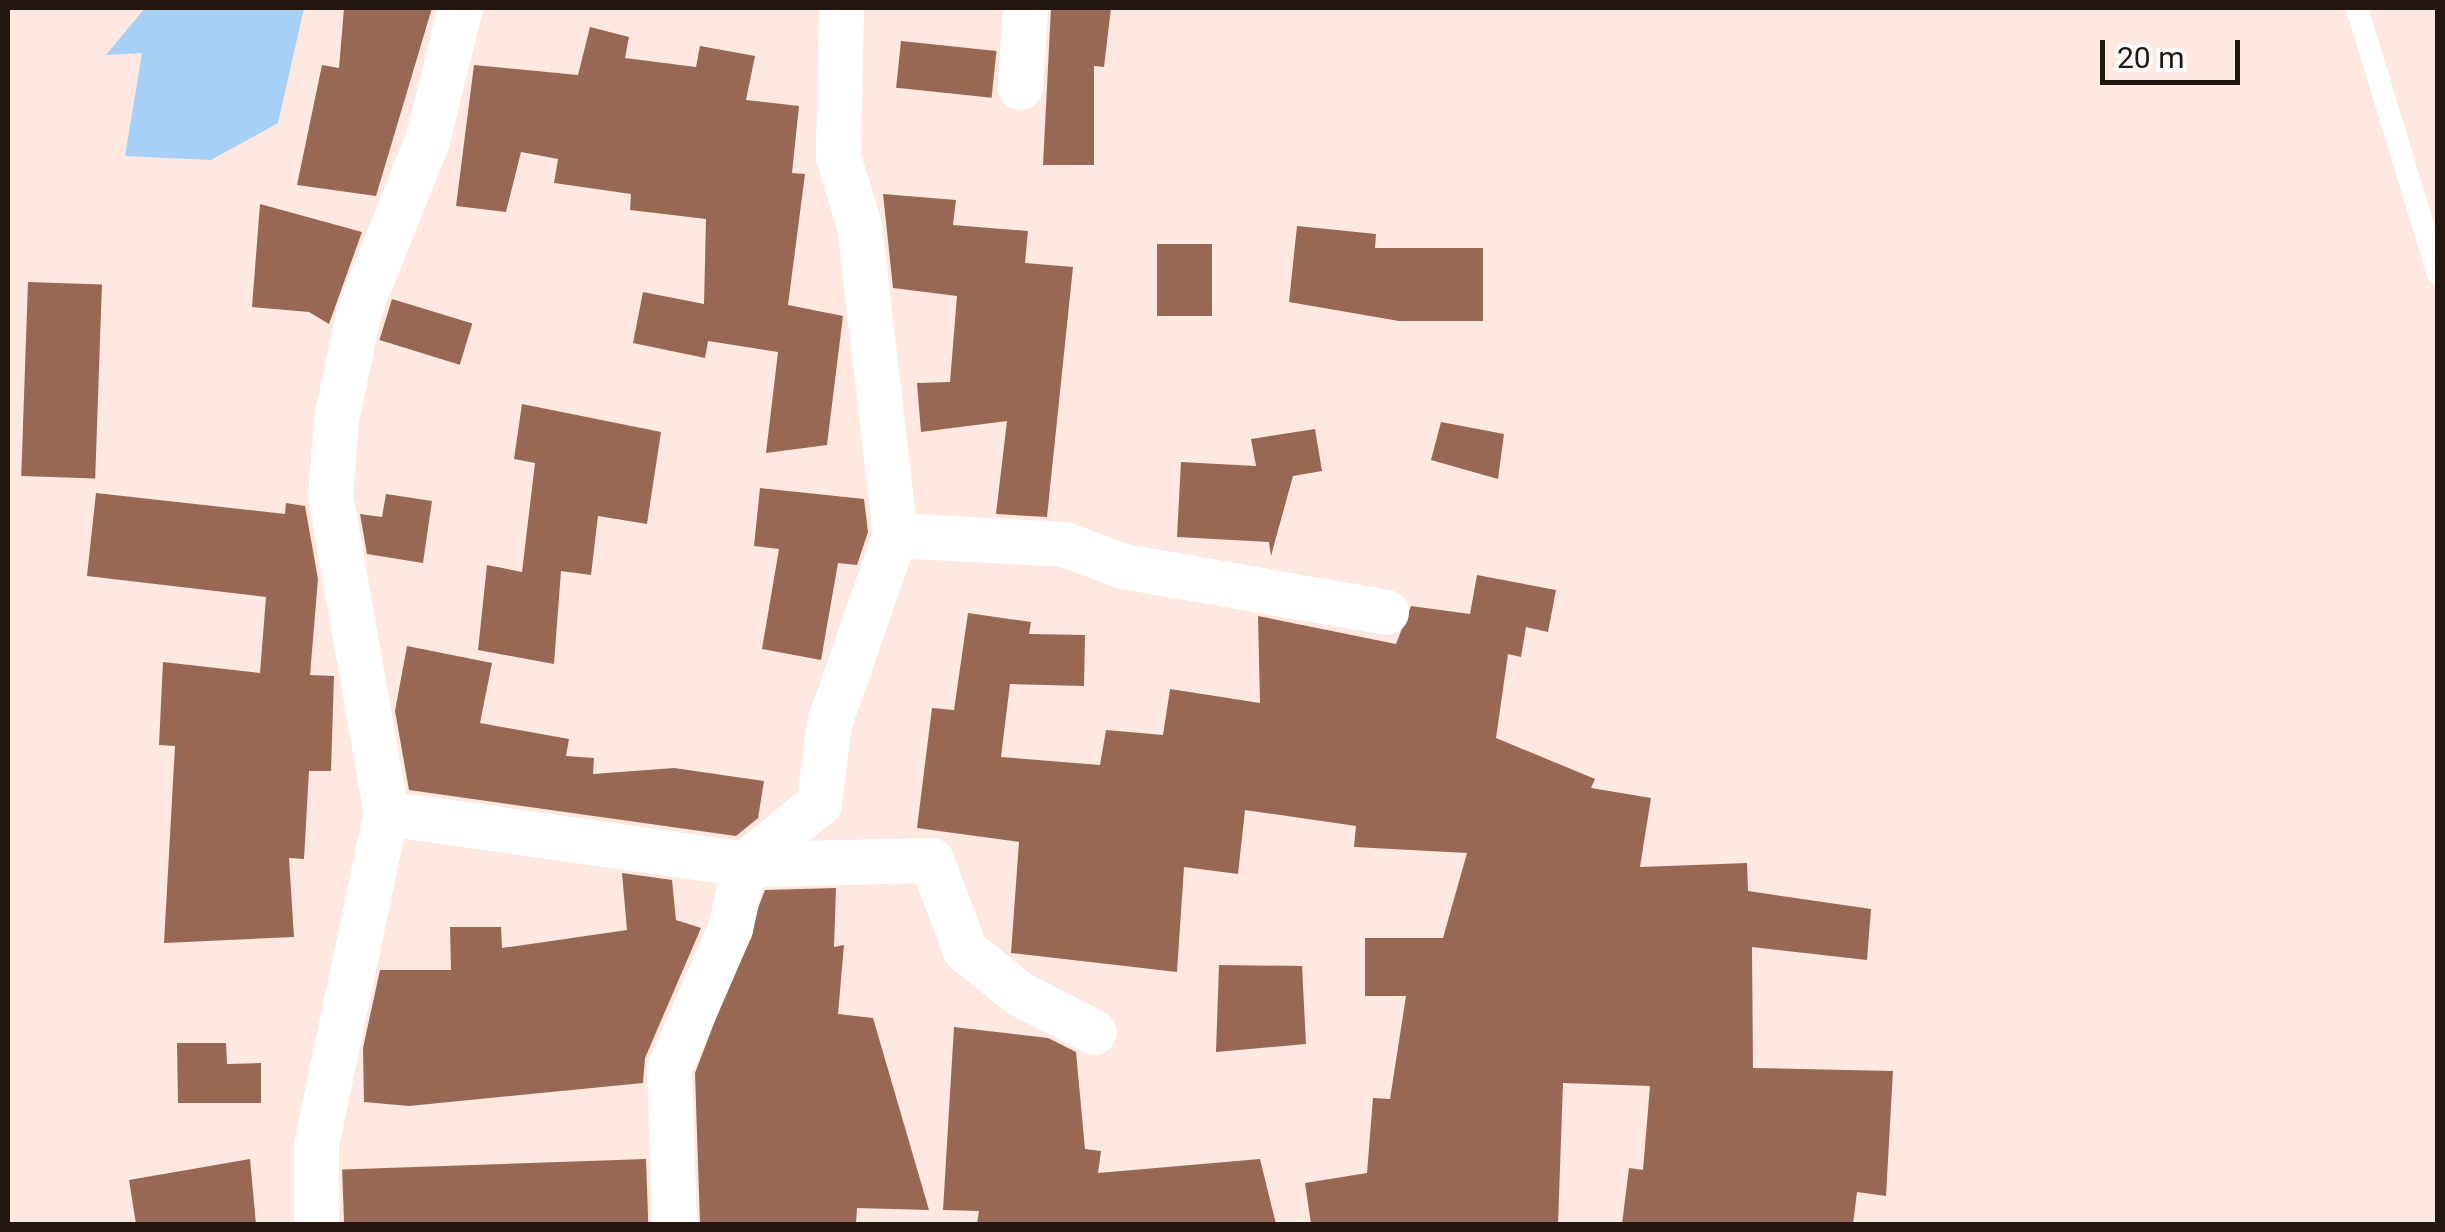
<!DOCTYPE html>
<style>
body{margin:0}
#map{position:relative;width:2445px;height:1232px;overflow:hidden;background:#fee8df;font-family:Roboto,sans-serif}
div>[style]{position:absolute}
.water>*{inset:0;background:#a6d0f7}
.building>*{inset:0;background:#996854;transform-origin:0 0}
.lane>*{height:22px;margin:-11px;padding:0 11px;transform-origin:11px;border-radius:11px;background:#fff}
.street>*{height:45px;margin:-22.5px;padding:0 22.5px;transform-origin:22.5px;border-radius:22.5px;background:#fff}
span{translate:-50% -50%;white-space:nowrap;text-align:center;line-height:1.15;-webkit-text-stroke:9px #fafafa;paint-order:stroke}
.frame{position:absolute;inset:0;border:10px solid #221611;pointer-events:none}
.scale{position:absolute;left:2100px;top:40px;width:140px;height:45px;box-sizing:border-box;border:5px solid #221611;border-top:0;padding-left:12px;font-size:30px;line-height:35px;white-space:nowrap;color:#221611;-webkit-text-stroke:8px #fafafa;paint-order:stroke}
</style>
<div id="map">
<div class="water">
<div style="clip-path:polygon(145px 8px,304px 8px,278px 123px,211px 160px,125px 156px,142px 53px,106px 55px)"></div>
</div>
<div class="building">
<div style="clip-path:polygon(344px 8px,432px 8px,376px 196px,297px 185px,322px 65px,339px 68px)"></div>
<div style="clip-path:polygon(1051px 8px,1111px 8px,1104px 67px,1094px 66px,1094px 165px,1043px 165px)"></div>
<div style="clip-path:polygon(590px 27px,629px 37px,625px 58px,696px 67px,700px 46px,755px 56px,746px 100px,799px 106px,792px 173px,805px 174px,788px 305px,843px 316px,827px 445px,766px 453px,778px 352px,708px 341px,705px 358px,633px 343px,643px 292px,704px 304px,706px 219px,630px 210px,631px 194px,554px 183px,558px 159px,521px 152px,506px 212px,456px 206px,474px 65px,578px 75px)"></div>
<div style="left:901px;top:41px;width:96px;height:47px;rotate:6deg"></div>
<div style="clip-path:polygon(883px 194px,956px 200px,953px 225px,1028px 231px,1025px 263px,1073px 267px,1047px 517px,996px 514px,1007px 421px,921px 432px,917px 383px,950px 382px,957px 296px,893px 288px)"></div>
<div style="clip-path:polygon(260px 204px,362px 232px,329px 324px,309px 312px,252px 307px)"></div>
<div style="clip-path:polygon(1297px 226px,1376px 234px,1375px 248px,1483px 248px,1483px 321px,1399px 321px,1289px 302px)"></div>
<div style="left:1157px;top:244px;width:55px;height:72px"></div>
<div style="left:28px;top:282px;width:74px;height:194px;rotate:2deg"></div>
<div style="left:392px;top:299px;width:84px;height:43px;rotate:17deg"></div>
<div style="clip-path:polygon(522px 404px,661px 432px,647px 524px,598px 516px,591px 575px,561px 571px,554px 664px,478px 650px,487px 565px,522px 572px,535px 463px,514px 459px)"></div>
<div style="clip-path:polygon(1441px 422px,1504px 434px,1498px 479px,1431px 460px)"></div>
<div style="clip-path:polygon(1315px 429px,1322px 471px,1293px 476px,1271px 556px,1269px 542px,1177px 537px,1181px 462px,1256px 466px,1251px 439px)"></div>
<div style="clip-path:polygon(760px 488px,864px 499px,868px 532px,857px 565px,838px 563px,821px 660px,762px 649px,779px 549px,754px 546px)"></div>
<div style="clip-path:polygon(96px 493px,285px 514px,286px 503px,305px 506px,318px 579px,310px 675px,334px 676px,331px 771px,309px 771px,304px 859px,289px 858px,294px 937px,164px 943px,175px 746px,159px 745px,163px 662px,260px 673px,266px 597px,87px 576px)"></div>
<div style="clip-path:polygon(386px 494px,432px 501px,423px 563px,367px 554px,360px 514px,382px 517px)"></div>
<div style="clip-path:polygon(1477px 575px,1556px 590px,1548px 632px,1526px 627px,1521px 657px,1508px 654px,1496px 738px,1595px 779px,1591px 788px,1651px 798px,1640px 867px,1747px 863px,1748px 891px,1871px 909px,1867px 960px,1752px 947px,1753px 1068px,1893px 1071px,1886px 1196px,1857px 1192px,1853px 1224px,1622px 1224px,1629px 1168px,1643px 1170px,1650px 1086px,1563px 1083px,1558px 1224px,1311px 1224px,1305px 1183px,1367px 1173px,1373px 1098px,1390px 1099px,1406px 996px,1365px 996px,1365px 938px,1443px 938px,1467px 853px,1354px 847px,1356px 826px,1245px 810px,1238px 874px,1184px 867px,1177px 972px,1011px 953px,1019px 842px,917px 828px,932px 708px,954px 710px,968px 613px,1031px 622px,1029px 634px,1085px 635px,1084px 686px,1010px 684px,1001px 757px,1100px 765px,1106px 730px,1163px 735px,1170px 689px,1260px 703px,1258px 616px,1396px 644px,1411px 606px,1470px 614px)"></div>
<div style="clip-path:polygon(407px 646px,492px 663px,480px 723px,569px 739px,566px 756px,594px 758px,593px 774px,674px 768px,764px 781px,758px 818px,736px 836px,409px 790px,395px 711px)"></div>
<div style="clip-path:polygon(622px 873px,672px 880px,676px 920px,701px 928px,645px 1058px,643px 1083px,409px 1106px,364px 1102px,363px 1048px,380px 970px,451px 970px,450px 927px,501px 927px,502px 948px,627px 930px)"></div>
<div style="clip-path:polygon(836px 888px,834px 947px,844px 945px,838px 1014px,873px 1018px,929px 1210px,857px 1208px,856px 1224px,700px 1224px,695px 1073px,765px 890px)"></div>
<div style="clip-path:polygon(1219px 965px,1302px 966px,1306px 1044px,1216px 1052px)"></div>
<div style="clip-path:polygon(954px 1027px,1048px 1038px,1076px 1052px,1085px 1149px,1101px 1151px,1098px 1173px,1260px 1159px,1276px 1224px,977px 1224px,979px 1211px,943px 1210px)"></div>
<div style="clip-path:polygon(177px 1043px,226px 1043px,227px 1064px,261px 1063px,261px 1103px,178px 1103px)"></div>
<div style="clip-path:polygon(250px 1159px,256px 1224px,136px 1224px,129px 1180px)"></div>
<div style="left:646px;top:1159px;width:65px;height:304px;rotate:88deg"></div>
</div>
<div class="lane">
<div style="left:2357px;top:8px;width:279px;rotate:73.1deg"></div>
</div>
<div class="street">
<div style="left:841px;top:8px;width:149px;rotate:91.2deg"></div>
<div style="left:838px;top:157px;width:71px;rotate:72.8deg"></div>
<div style="left:859px;top:225px;width:312px;rotate:83.4deg"></div>
<div style="left:1020px;top:87px;width:79px;rotate:-86.4deg"></div>
<div style="left:386px;top:813px;width:362px;rotate:8.1deg"></div>
<div style="left:744px;top:864px;width:66px;rotate:102.3deg"></div>
<div style="left:730px;top:928px;width:153px;rotate:113.5deg"></div>
<div style="left:669px;top:1068px;width:156px;rotate:88.2deg"></div>
<div style="left:744px;top:864px;width:97px;rotate:-39.1deg"></div>
<div style="left:819px;top:803px;width:81px;rotate:-82.9deg"></div>
<div style="left:829px;top:723px;width:199px;rotate:-70.7deg"></div>
<div style="left:895px;top:535px;width:169px;rotate:3deg"></div>
<div style="left:1064px;top:544px;width:63px;rotate:20.4deg"></div>
<div style="left:1123px;top:566px;width:267px;rotate:9.9deg"></div>
<div style="left:744px;top:864px;width:187px;rotate:-1.2deg"></div>
<div style="left:931px;top:860px;width:96px;rotate:69.3deg"></div>
<div style="left:965px;top:950px;width:70px;rotate:38.7deg"></div>
<div style="left:1020px;top:994px;width:83px;rotate:27.2deg"></div>
<div style="left:316px;top:1218px;width:74px;rotate:-90deg"></div>
<div style="left:316px;top:1144px;width:338px;rotate:-78.1deg"></div>
<div style="left:386px;top:813px;width:322px;rotate:-100deg"></div>
<div style="left:330px;top:496px;width:77px;rotate:-85.5deg"></div>
<div style="left:336px;top:419px;width:111px;rotate:-78.1deg"></div>
<div style="left:359px;top:310px;width:183px;rotate:-68.2deg"></div>
<div style="left:427px;top:140px;width:136px;rotate:-76deg"></div>
</div>
<div class="frame"></div>
<div class="scale">20 m</div>
</div>
